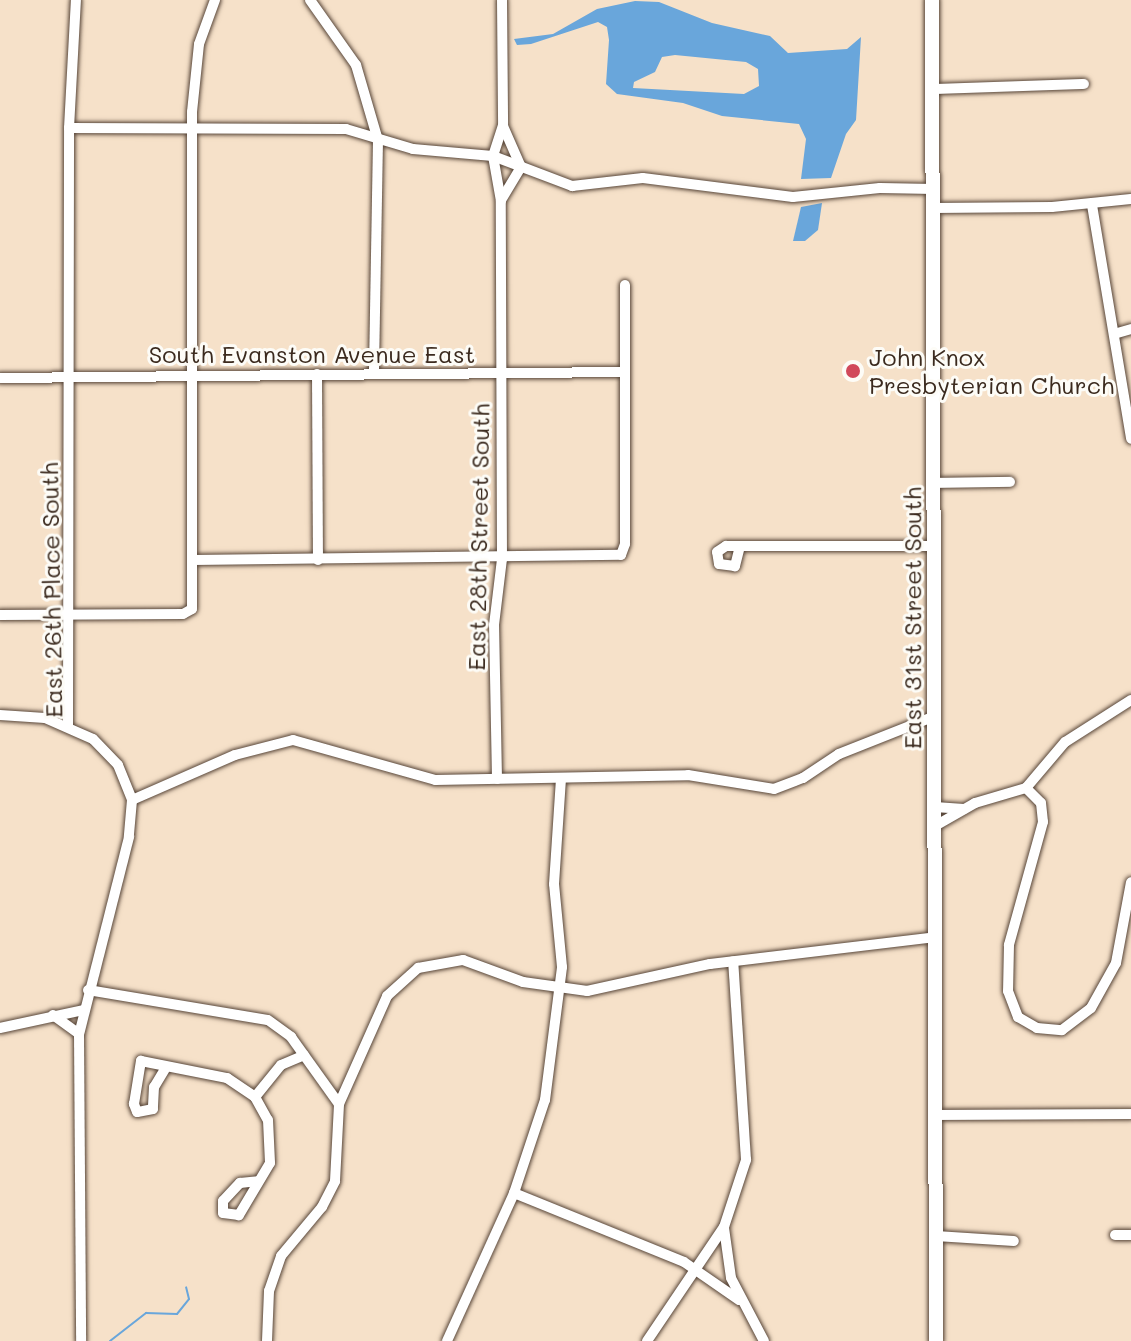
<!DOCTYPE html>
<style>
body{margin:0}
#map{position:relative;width:1131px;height:1341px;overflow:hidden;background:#f6e1c9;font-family:Mali,sans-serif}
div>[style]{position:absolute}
.water>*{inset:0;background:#69a6db}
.stream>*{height:2px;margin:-1px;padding:0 1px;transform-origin:1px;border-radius:1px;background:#69a6db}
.roads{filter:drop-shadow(0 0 2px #574538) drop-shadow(0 0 2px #574538)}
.minor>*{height:10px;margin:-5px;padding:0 5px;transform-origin:5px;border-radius:5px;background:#fff}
.secondary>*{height:14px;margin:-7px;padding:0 7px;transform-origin:7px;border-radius:7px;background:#fff}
.dots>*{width:22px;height:22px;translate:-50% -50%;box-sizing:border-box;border:4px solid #fdfcf7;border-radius:50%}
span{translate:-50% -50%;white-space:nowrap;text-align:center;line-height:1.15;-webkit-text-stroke:6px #fdfcf7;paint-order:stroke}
.street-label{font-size:24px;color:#3b2a1e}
.poi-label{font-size:24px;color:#3b2a1e}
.left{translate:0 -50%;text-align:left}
</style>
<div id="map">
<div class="water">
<div style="clip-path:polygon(evenodd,635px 1px,659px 2px,712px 23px,770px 36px,788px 53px,847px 49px,861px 37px,856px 120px,846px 134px,831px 178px,801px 179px,806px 139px,799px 124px,722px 116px,683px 103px,617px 94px,606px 84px,609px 40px,607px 27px,598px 22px,531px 44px,517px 45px,514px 39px,553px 34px,597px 9px,635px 1px,675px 55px,746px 62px,758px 69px,759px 86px,744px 94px,633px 88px,634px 82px,655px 72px,662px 57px,675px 55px)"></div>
<div style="clip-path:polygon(822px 203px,818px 230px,805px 241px,793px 241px,801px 207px)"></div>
</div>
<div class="stream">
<div style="left:110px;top:1341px;width:46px;rotate:-37.9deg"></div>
<div style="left:146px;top:1313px;width:31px;rotate:2deg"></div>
<div style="left:177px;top:1314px;width:19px;rotate:-51deg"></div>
<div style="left:189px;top:1299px;width:12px;rotate:-104deg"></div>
</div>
<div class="roads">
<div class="minor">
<div style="left:310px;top:0;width:80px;rotate:54.7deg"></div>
<div style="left:356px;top:65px;width:78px;rotate:73.7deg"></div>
<div style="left:378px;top:140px;width:234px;rotate:91deg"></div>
<div style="left:502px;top:0;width:126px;rotate:89.5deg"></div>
<div style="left:503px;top:126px;width:45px;rotate:66.3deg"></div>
<div style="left:521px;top:167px;width:37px;rotate:121deg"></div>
<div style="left:933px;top:89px;width:151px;rotate:-1.9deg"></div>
<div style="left:69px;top:128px;width:277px;rotate:0.2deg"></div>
<div style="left:346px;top:129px;width:70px;rotate:16.6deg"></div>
<div style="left:413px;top:149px;width:80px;rotate:5deg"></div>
<div style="left:493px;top:156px;width:85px;rotate:20.8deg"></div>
<div style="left:572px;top:186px;width:71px;rotate:-6.4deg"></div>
<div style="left:643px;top:178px;width:151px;rotate:7.2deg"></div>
<div style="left:793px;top:197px;width:87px;rotate:-5.9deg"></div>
<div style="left:880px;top:188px;width:54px;rotate:1.1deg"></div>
<div style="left:1092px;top:205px;width:237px;rotate:80.5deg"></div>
<div style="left:933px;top:208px;width:119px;rotate:-0.5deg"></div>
<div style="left:1052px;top:207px;width:79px;rotate:-5.8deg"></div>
<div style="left:1114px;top:334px;width:18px;rotate:-16deg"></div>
<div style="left:317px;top:374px;width:186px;rotate:89.7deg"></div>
<div style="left:0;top:378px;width:625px;rotate:-0.55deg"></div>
<div style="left:934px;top:483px;width:76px;rotate:-0.8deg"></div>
<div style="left:740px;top:546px;width:21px;rotate:104deg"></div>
<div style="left:735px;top:566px;width:16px;rotate:-173deg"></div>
<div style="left:719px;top:564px;width:12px;rotate:-99deg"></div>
<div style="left:717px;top:552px;width:11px;rotate:-34deg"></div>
<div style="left:726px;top:546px;width:208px"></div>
<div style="left:193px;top:560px;width:428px;rotate:-0.7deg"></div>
<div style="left:621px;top:555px;width:12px;rotate:-70deg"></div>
<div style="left:625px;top:544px;width:259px;rotate:-90deg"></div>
<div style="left:0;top:615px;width:183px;rotate:-0.3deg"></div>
<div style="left:183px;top:614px;width:10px;rotate:-29deg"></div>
<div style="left:192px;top:609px;width:497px;rotate:-90deg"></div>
<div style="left:192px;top:112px;width:68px;rotate:-84.1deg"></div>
<div style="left:199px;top:44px;width:47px;rotate:-70deg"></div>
<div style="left:1131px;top:700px;width:78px;rotate:147.5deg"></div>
<div style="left:1065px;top:742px;width:60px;rotate:130.3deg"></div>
<div style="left:1026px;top:788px;width:21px;rotate:45deg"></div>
<div style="left:1041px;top:803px;width:19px;rotate:84deg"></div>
<div style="left:1043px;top:822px;width:128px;rotate:105.5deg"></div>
<div style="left:1009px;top:945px;width:46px;rotate:91.2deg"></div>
<div style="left:1008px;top:991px;width:28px;rotate:69deg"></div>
<div style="left:1018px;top:1017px;width:22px;rotate:30deg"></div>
<div style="left:1037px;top:1028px;width:25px;rotate:5deg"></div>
<div style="left:1062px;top:1030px;width:36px;rotate:-37deg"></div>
<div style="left:1091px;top:1008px;width:51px;rotate:-60.9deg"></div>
<div style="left:1116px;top:963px;width:82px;rotate:-79.5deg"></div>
<div style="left:0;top:715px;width:45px;rotate:3.8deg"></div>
<div style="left:45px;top:718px;width:52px;rotate:23.6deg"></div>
<div style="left:93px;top:739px;width:36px;rotate:46deg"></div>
<div style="left:118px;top:765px;width:38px;rotate:68deg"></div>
<div style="left:132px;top:800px;width:37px;rotate:95deg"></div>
<div style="left:129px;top:837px;width:203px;rotate:104.2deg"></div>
<div style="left:79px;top:1034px;width:307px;rotate:89.6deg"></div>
<div style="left:68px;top:726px;width:598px;rotate:-89.9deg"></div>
<div style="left:69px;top:128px;width:128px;rotate:-86.9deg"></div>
<div style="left:497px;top:779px;width:154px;rotate:-91.1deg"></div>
<div style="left:494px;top:625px;width:66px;rotate:-83.1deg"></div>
<div style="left:502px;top:559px;width:358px;rotate:-90.2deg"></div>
<div style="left:501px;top:201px;width:46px;rotate:-100.1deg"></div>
<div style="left:493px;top:156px;width:32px;rotate:-72deg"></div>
<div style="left:132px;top:800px;width:112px;rotate:-23.6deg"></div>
<div style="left:235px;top:755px;width:60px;rotate:-14.5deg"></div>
<div style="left:293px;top:740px;width:148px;rotate:15.7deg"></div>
<div style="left:435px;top:780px;width:253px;rotate:-1.1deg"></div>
<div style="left:688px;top:775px;width:87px;rotate:9.2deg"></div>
<div style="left:774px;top:789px;width:31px;rotate:-21deg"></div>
<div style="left:803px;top:778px;width:43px;rotate:-33.7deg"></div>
<div style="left:839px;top:754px;width:103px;rotate:-21.6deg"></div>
<div style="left:935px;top:807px;width:29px;rotate:4deg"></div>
<div style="left:935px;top:826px;width:46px;rotate:-29.9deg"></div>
<div style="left:975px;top:803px;width:53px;rotate:-16.4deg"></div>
<div style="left:88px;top:990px;width:182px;rotate:9.5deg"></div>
<div style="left:268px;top:1020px;width:29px;rotate:36deg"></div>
<div style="left:291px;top:1037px;width:82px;rotate:54.4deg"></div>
<div style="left:53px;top:1015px;width:32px;rotate:36deg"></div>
<div style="left:0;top:1028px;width:85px;rotate:-12.2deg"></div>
<div style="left:165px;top:1069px;width:21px;rotate:121deg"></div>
<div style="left:154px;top:1087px;width:22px;rotate:93deg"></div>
<div style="left:153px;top:1109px;width:16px;rotate:169deg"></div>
<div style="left:137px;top:1112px;width:9px;rotate:-111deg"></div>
<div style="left:134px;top:1104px;width:44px;rotate:-80.8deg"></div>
<div style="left:141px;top:1061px;width:88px;rotate:11.2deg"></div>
<div style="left:227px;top:1078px;width:34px;rotate:34deg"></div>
<div style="left:255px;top:1097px;width:26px;rotate:61deg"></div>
<div style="left:268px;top:1120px;width:43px;rotate:87.3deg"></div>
<div style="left:270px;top:1163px;width:61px;rotate:120.8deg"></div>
<div style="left:239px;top:1215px;width:16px;rotate:-173deg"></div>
<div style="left:223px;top:1213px;width:12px;rotate:-90deg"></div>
<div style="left:223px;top:1201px;width:25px;rotate:-47deg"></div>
<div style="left:240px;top:1183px;width:18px;rotate:-6deg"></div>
<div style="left:255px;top:1097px;width:41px;rotate:-50.9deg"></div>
<div style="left:281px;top:1065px;width:25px;rotate:-23deg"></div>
<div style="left:936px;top:1115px;width:195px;rotate:-0.3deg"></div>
<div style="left:514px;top:1193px;width:183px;rotate:22.1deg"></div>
<div style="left:684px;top:1262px;width:67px;rotate:34.6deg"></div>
<div style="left:724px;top:1228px;width:50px;rotate:82deg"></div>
<div style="left:731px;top:1278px;width:71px;rotate:62.4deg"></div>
<div style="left:1115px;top:1235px;width:16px"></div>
<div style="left:936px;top:1236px;width:78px;rotate:3.7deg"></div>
<div style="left:267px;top:1341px;width:50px;rotate:-87.7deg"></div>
<div style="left:269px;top:1291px;width:37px;rotate:-71deg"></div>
<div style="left:281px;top:1256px;width:64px;rotate:-50.1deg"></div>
<div style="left:322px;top:1207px;width:29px;rotate:-63deg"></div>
<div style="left:335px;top:1181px;width:77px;rotate:-87deg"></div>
<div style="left:339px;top:1104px;width:118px;rotate:-66deg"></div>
<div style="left:387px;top:996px;width:42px;rotate:-42.1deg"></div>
<div style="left:418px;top:968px;width:46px;rotate:-10.1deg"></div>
<div style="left:463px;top:960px;width:64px;rotate:20.1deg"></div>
<div style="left:523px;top:982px;width:65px;rotate:8deg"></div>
<div style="left:587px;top:991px;width:126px;rotate:-12.4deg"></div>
<div style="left:710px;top:964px;width:227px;rotate:-6.8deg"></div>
<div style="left:447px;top:1341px;width:162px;rotate:-65.6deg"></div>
<div style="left:514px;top:1193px;width:98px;rotate:-71.6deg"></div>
<div style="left:545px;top:1100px;width:134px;rotate:-82.7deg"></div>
<div style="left:562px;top:967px;width:83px;rotate:-95.5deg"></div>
<div style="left:554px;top:884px;width:106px;rotate:-86.2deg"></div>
<div style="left:647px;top:1341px;width:138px;rotate:-56deg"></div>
<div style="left:724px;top:1227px;width:71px;rotate:-71.8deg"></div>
<div style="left:746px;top:1160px;width:199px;rotate:-93.7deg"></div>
</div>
<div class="secondary">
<div style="left:932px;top:0;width:1341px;rotate:89.83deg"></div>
</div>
</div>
<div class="dots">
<div style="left:853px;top:371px;background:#d1495b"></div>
</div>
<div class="street-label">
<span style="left:312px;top:354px">South Evanston Avenue East</span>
<span style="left:478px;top:537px;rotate:-89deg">East 28th Street South</span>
<span style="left:51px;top:590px;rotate:-91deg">East 26th Place South</span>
<span style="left:912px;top:618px;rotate:-90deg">East 31st Street South</span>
</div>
<div class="poi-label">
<span class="left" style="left:869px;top:371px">John Knox<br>Presbyterian Church</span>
</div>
</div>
